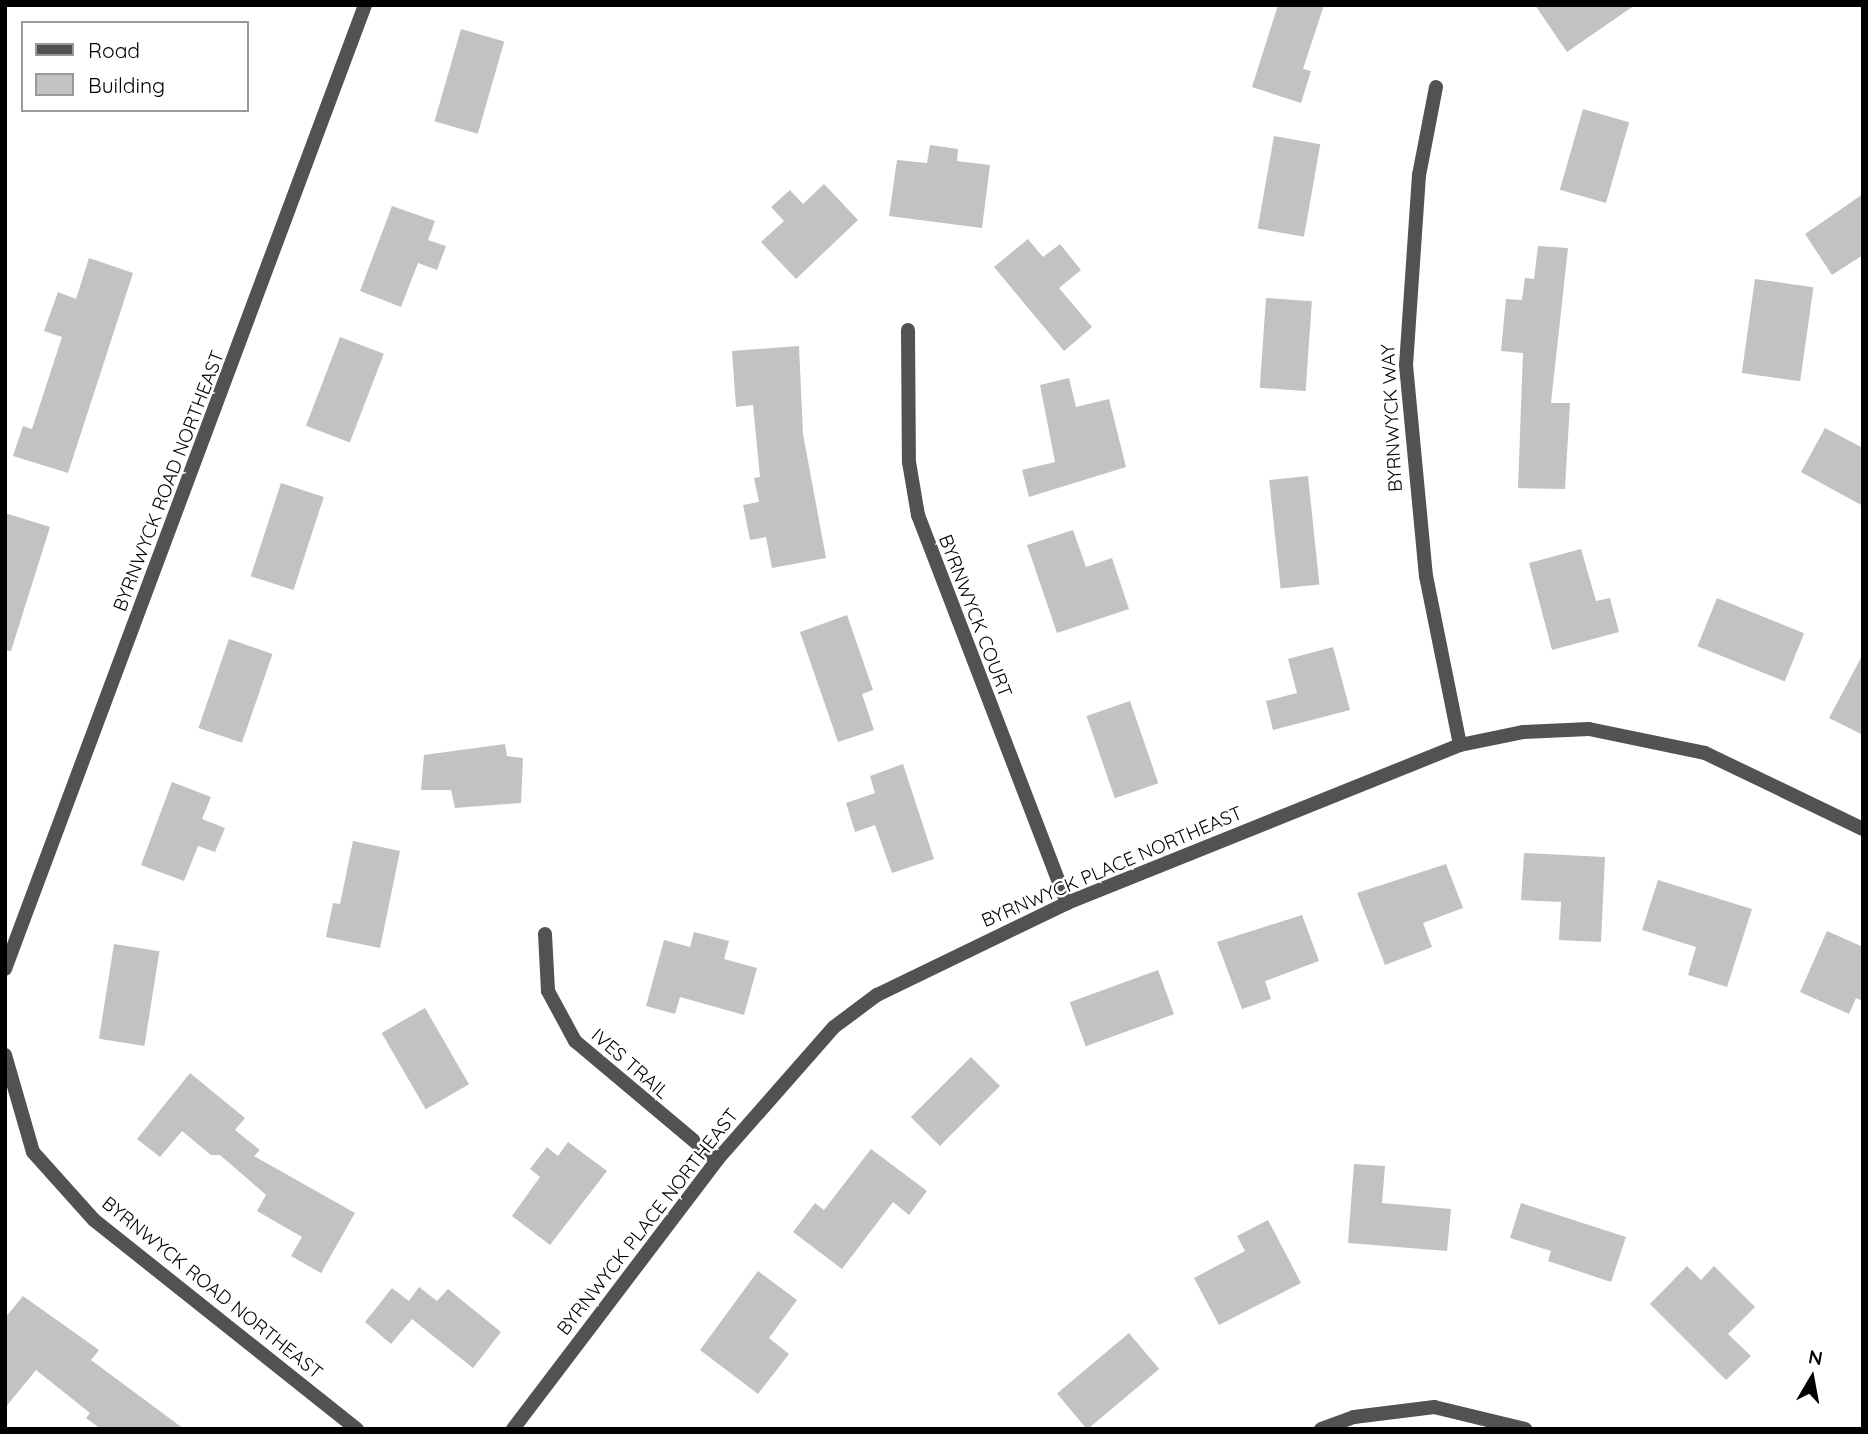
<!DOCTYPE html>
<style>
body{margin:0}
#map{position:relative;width:1868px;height:1434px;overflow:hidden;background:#fff;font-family:Quicksand,sans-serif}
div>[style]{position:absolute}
.building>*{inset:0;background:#c2c2c2;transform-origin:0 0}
.minor>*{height:14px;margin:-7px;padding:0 7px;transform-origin:7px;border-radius:7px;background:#525252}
span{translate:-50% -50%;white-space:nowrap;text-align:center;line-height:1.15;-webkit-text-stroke:5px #fff;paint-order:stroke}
.street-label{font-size:19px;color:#000}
.frame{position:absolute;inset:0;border:7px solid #000;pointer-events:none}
.legend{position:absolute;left:21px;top:21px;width:228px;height:91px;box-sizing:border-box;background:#fff;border:2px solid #999;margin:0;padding:9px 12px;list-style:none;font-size:21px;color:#000}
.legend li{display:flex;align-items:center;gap:14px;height:35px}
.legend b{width:35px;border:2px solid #999}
.north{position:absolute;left:1777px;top:1343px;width:70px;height:70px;-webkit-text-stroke:5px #fff;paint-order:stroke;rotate:10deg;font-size:19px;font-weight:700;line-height:28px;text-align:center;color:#000}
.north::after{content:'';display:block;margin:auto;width:24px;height:32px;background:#000;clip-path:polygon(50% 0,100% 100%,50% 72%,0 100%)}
</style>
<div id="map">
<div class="building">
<div style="clip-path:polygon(1278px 5px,1324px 5px,1303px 69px,1311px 71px,1301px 103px,1252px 87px)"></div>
<div style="clip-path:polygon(1535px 5px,1635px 5px,1567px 52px)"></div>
<div style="left:461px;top:29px;width:45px;height:96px;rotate:16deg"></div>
<div style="left:1583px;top:109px;width:48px;height:84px;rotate:16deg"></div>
<div style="left:1274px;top:136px;width:47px;height:94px;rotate:10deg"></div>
<div style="clip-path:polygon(930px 145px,958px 149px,957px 161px,990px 165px,982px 228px,889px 216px,897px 160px,927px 163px)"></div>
<div style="clip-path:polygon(824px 184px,858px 220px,796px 279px,761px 242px,784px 221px,771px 207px,790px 190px,803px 204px)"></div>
<div style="clip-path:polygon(1863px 194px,1863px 255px,1832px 275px,1805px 234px)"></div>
<div style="clip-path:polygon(392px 206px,435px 221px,428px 240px,446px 246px,437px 270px,418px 263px,401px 307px,360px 291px)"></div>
<div style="clip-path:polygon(1028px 239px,1043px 257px,1060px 244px,1081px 270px,1059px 288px,1092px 327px,1064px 351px,994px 267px)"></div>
<div style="clip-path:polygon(1538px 246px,1568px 248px,1551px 403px,1570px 403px,1565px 489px,1518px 488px,1523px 353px,1501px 351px,1506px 299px,1522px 300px,1525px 278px,1534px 279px)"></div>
<div style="clip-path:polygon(89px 258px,133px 273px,68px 473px,13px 456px,23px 426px,32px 429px,62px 337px,44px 331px,58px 292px,76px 299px)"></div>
<div style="left:1755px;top:279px;width:59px;height:95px;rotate:8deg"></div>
<div style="left:1266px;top:298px;width:46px;height:90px;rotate:4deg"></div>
<div style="left:340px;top:337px;width:47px;height:95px;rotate:21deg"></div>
<div style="clip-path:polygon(799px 346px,803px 434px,826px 558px,772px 568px,766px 537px,750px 540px,743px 505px,759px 502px,754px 478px,760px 477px,753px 405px,736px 407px,732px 351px)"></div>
<div style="clip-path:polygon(1069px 378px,1076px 407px,1109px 399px,1126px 467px,1029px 497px,1022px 470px,1055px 462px,1040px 385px)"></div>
<div style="clip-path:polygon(1825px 428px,1863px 448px,1863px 506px,1801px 472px)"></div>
<div style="left:1308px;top:476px;width:109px;height:39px;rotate:84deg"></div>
<div style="left:281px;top:483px;width:45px;height:98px;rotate:18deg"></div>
<div style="clip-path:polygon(5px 513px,50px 527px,11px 651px,5px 650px)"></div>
<div style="clip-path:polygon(1073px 530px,1086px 567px,1112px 558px,1129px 609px,1057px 633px,1027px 545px)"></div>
<div style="clip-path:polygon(1581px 549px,1596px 601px,1610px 598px,1619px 632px,1552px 650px,1529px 563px)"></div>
<div style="left:1717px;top:598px;width:94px;height:52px;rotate:22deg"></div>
<div style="clip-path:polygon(847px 615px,873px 690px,862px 694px,874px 730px,838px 742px,800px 632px)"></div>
<div style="left:229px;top:639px;width:46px;height:94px;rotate:19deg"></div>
<div style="clip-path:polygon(1333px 647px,1350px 710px,1273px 730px,1266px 701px,1297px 693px,1288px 659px)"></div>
<div style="clip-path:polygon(1863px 654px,1863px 735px,1829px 718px)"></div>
<div style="left:1130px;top:701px;width:87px;height:46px;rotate:71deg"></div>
<div style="clip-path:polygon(505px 744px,507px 756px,523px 758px,521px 803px,455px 808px,451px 790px,421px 790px,424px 755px)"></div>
<div style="clip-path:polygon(903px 764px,934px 859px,892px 873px,875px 825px,855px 832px,846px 803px,875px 793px,870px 776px)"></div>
<div style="clip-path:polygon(172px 782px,211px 797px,202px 819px,225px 828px,215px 852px,198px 846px,184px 881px,141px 865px)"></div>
<div style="clip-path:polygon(353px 841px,400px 851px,380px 948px,326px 937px,333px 903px,340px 904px)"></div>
<div style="clip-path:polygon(1524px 853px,1605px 857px,1601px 942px,1559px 940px,1561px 902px,1521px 900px)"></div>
<div style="clip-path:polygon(1446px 864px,1463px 908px,1423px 923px,1432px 947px,1385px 965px,1357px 893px)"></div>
<div style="clip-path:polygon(1658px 880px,1752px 909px,1727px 987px,1688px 975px,1696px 947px,1642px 930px)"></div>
<div style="clip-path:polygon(1302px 915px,1319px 961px,1265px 981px,1271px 999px,1242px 1009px,1217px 942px)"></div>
<div style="clip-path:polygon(1827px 931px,1863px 947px,1863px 1001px,1856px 998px,1849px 1014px,1800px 992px)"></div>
<div style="clip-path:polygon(694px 932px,729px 941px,724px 959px,757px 968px,744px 1015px,680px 997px,675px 1014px,646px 1006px,664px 940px,690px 947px)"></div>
<div style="left:114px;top:944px;width:46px;height:96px;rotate:9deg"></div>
<div style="left:1158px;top:970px;width:47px;height:94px;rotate:70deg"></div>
<div style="left:425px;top:1008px;width:88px;height:50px;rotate:60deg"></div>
<div style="left:971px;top:1057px;width:41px;height:85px;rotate:45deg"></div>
<div style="clip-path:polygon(190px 1073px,245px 1118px,235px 1130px,260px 1150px,254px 1156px,355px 1213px,321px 1273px,291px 1256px,302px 1237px,257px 1211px,266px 1195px,220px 1155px,211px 1155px,182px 1131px,160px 1157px,137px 1139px)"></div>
<div style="clip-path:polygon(568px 1142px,607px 1171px,550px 1245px,512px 1216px,540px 1177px,530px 1169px,547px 1147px,558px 1156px)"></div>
<div style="clip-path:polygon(871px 1149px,927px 1191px,909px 1215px,893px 1202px,842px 1269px,793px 1232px,815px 1203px,824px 1210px)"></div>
<div style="clip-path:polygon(1354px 1164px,1385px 1166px,1382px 1203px,1451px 1209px,1447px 1251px,1348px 1243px)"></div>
<div style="clip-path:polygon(1521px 1203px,1626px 1237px,1611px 1282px,1548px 1261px,1551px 1251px,1510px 1238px)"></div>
<div style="clip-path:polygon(1268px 1220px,1301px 1283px,1219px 1325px,1194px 1278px,1245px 1251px,1237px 1236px)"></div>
<div style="clip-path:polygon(1687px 1266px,1701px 1280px,1714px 1266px,1755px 1307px,1728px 1334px,1751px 1356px,1726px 1380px,1650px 1304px)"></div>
<div style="clip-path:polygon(758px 1271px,797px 1300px,769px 1338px,789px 1354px,758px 1394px,700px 1350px)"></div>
<div style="clip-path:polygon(419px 1287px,437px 1301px,448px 1289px,501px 1332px,473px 1368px,412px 1319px,391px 1344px,365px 1322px,392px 1288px,409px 1301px)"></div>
<div style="clip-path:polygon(23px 1296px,99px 1350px,91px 1360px,184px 1429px,101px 1429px,86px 1418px,90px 1413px,36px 1370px,5px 1408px,5px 1318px)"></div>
<div style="left:1129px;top:1333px;width:47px;height:94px;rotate:50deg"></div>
</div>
<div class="minor">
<div style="left:1436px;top:87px;width:90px;rotate:100.9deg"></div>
<div style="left:1419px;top:175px;width:190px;rotate:93.9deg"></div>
<div style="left:1406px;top:365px;width:212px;rotate:84.6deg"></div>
<div style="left:1426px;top:576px;width:172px;rotate:78.6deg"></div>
<div style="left:908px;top:330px;width:132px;rotate:89.6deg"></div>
<div style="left:909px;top:462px;width:54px;rotate:80.4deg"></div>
<div style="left:918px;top:515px;width:416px;rotate:69deg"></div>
<div style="left:545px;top:934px;width:57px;rotate:87deg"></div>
<div style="left:548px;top:991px;width:57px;rotate:61.6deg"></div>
<div style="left:575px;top:1041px;width:185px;rotate:40deg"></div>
<div style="left:5px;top:969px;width:1029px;rotate:-69.52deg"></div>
<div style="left:5px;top:1055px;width:101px;rotate:73.9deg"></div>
<div style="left:33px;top:1152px;width:91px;rotate:48.1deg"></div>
<div style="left:94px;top:1220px;width:336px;rotate:38.5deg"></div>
<div style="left:513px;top:1429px;width:338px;rotate:-52.8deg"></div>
<div style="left:717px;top:1160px;width:177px;rotate:-48.7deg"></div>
<div style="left:834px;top:1027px;width:54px;rotate:-36.7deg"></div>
<div style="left:877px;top:995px;width:211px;rotate:-25.8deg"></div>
<div style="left:1067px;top:903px;width:424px;rotate:-21.9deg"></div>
<div style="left:1460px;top:745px;width:64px;rotate:-11.7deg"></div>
<div style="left:1523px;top:732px;width:66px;rotate:-2.6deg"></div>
<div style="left:1589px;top:729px;width:118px;rotate:11.7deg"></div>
<div style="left:1705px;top:753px;width:175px;rotate:25.7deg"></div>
<div style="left:1321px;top:1429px;width:35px;rotate:-20deg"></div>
<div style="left:1354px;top:1417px;width:81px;rotate:-7.1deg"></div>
<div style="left:1434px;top:1407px;width:94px;rotate:13.6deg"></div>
</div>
<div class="street-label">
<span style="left:1392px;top:418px;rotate:-93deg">BYRNWYCK WAY</span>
<span style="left:169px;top:481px;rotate:-69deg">BYRNWYCK ROAD NORTHEAST</span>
<span style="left:975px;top:616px;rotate:69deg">BYRNWYCK COURT</span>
<span style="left:1112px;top:867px;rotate:-23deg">BYRNWYCK PLACE NORTHEAST</span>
<span style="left:630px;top:1064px;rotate:41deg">IVES TRAIL</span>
<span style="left:648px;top:1222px;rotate:-52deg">BYRNWYCK PLACE NORTHEAST</span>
<span style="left:212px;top:1288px;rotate:39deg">BYRNWYCK ROAD NORTHEAST</span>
</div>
<div class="frame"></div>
<ul class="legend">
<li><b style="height:9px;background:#525252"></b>Road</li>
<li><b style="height:19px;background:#c2c2c2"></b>Building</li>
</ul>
<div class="north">N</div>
</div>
